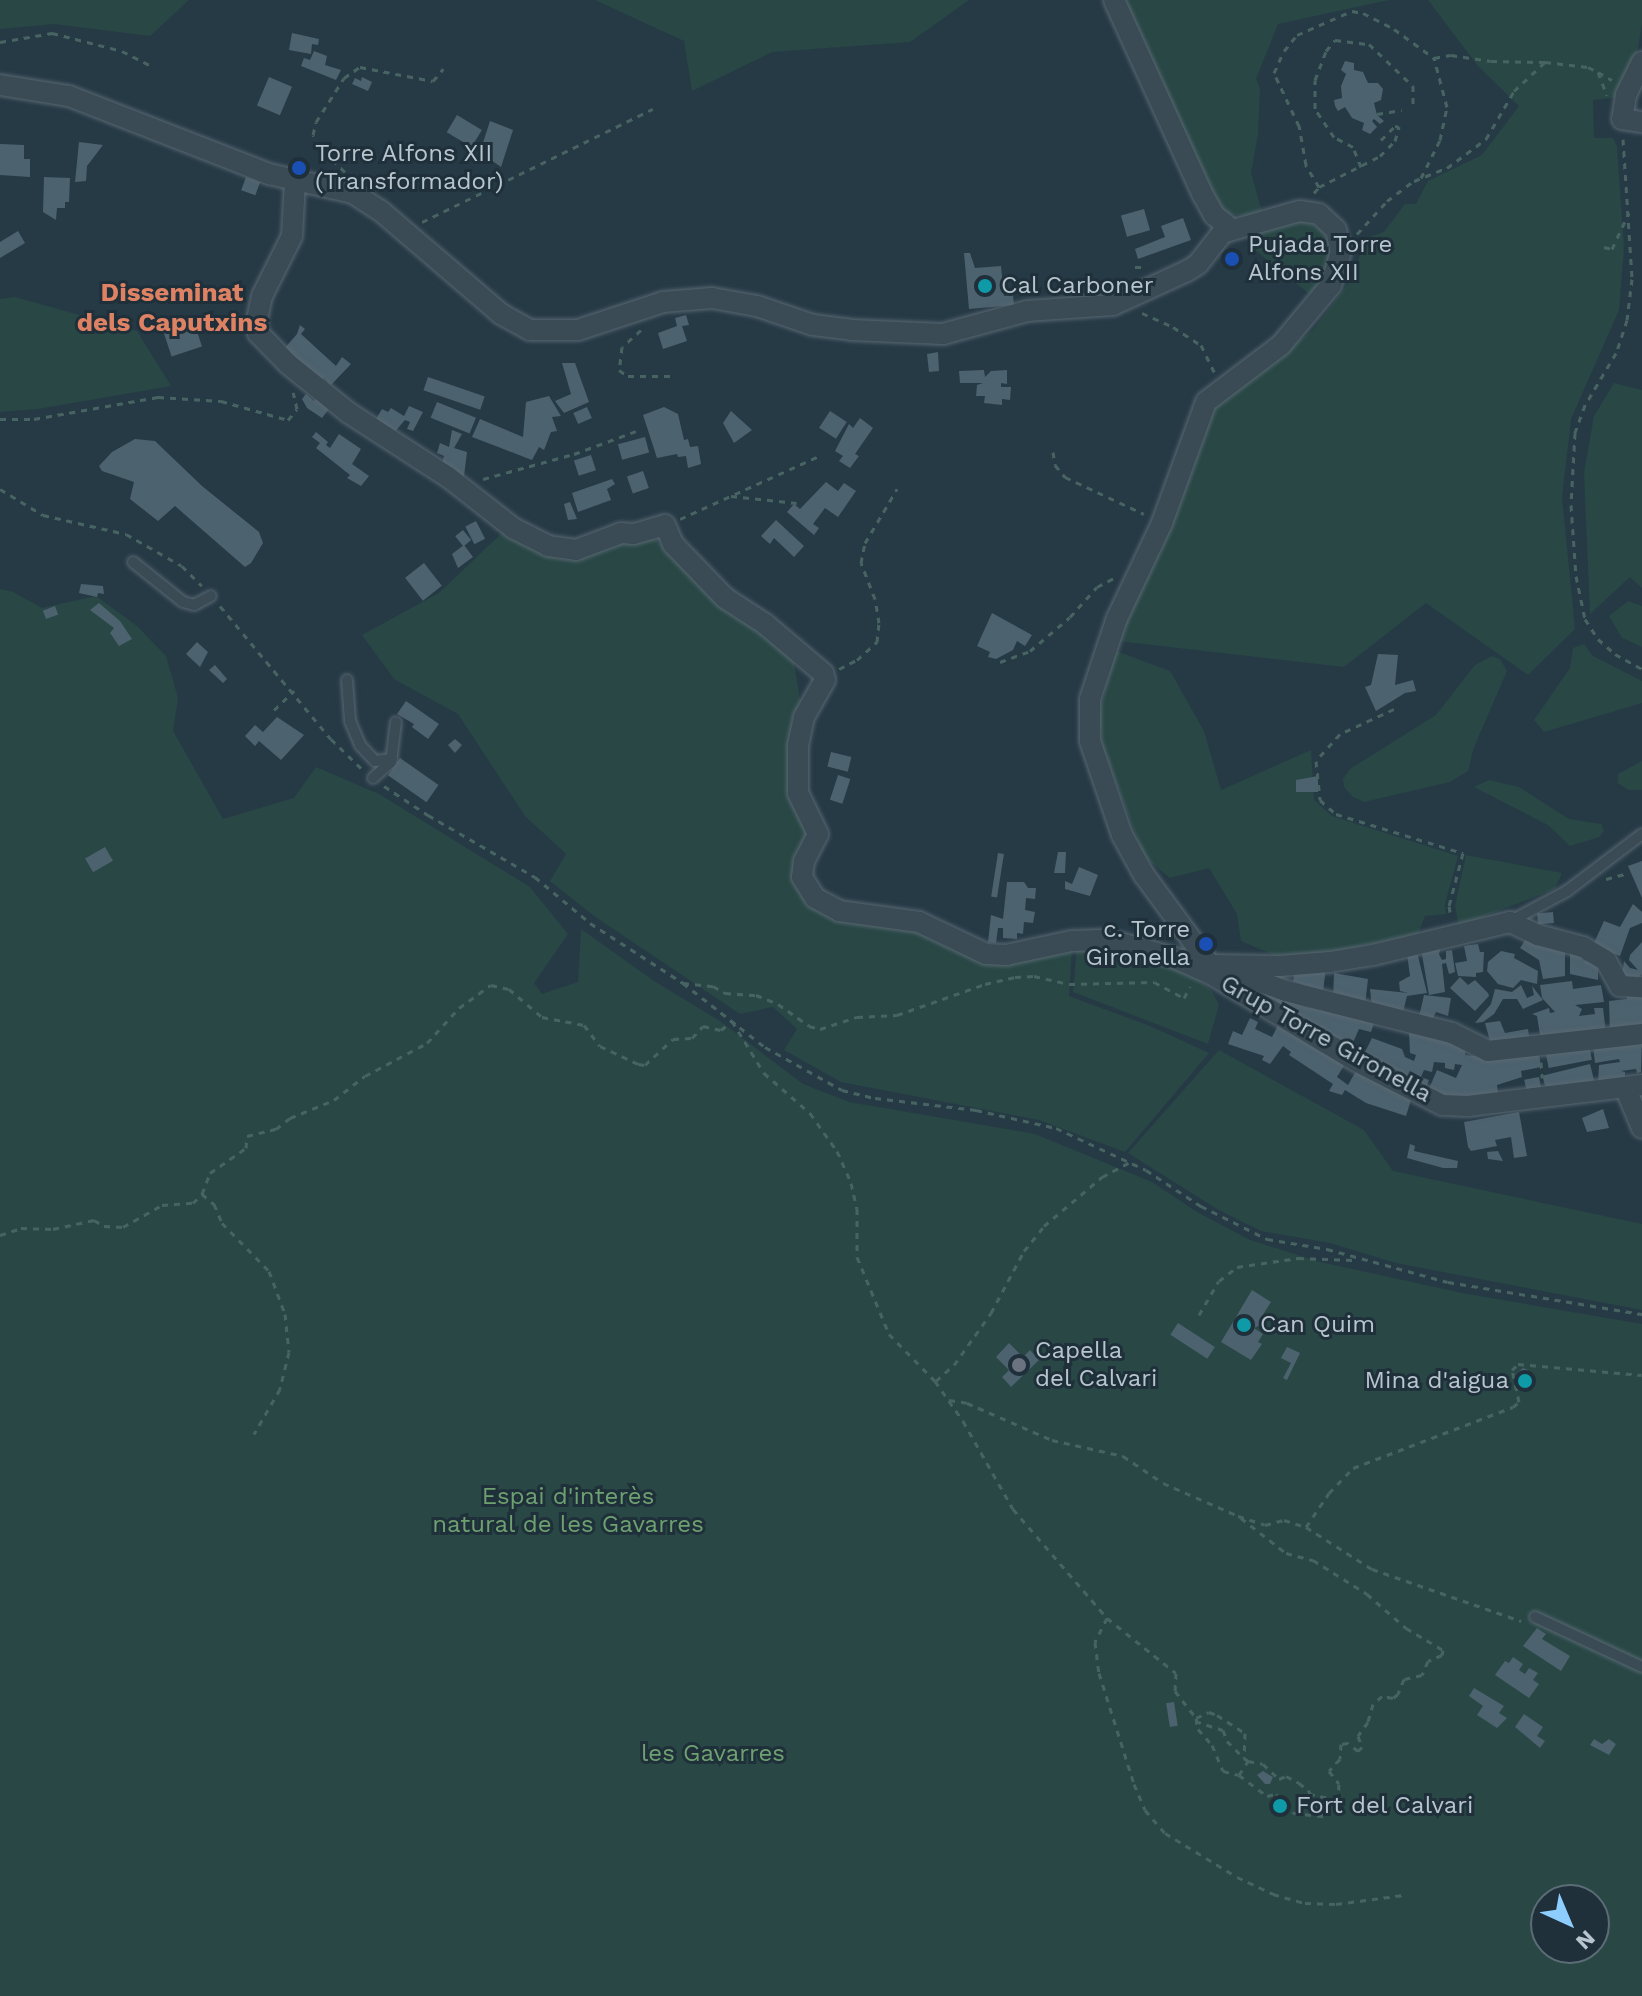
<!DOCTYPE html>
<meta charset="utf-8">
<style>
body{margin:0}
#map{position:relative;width:1642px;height:1996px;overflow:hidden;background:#263a46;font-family:"Work Sans",sans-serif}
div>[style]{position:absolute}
.green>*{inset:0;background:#284745}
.building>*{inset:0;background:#4c626e;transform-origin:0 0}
.path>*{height:3px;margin-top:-1.5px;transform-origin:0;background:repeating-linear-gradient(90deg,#486462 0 6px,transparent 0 12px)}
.roads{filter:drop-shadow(0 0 2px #596872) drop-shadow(0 0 2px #596872)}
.service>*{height:10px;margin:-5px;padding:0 5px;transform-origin:5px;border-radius:5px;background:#3a4b55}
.minor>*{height:20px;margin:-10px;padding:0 10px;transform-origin:10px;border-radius:10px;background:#3a4b55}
.dots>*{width:22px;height:22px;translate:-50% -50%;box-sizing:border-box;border:4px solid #1f303b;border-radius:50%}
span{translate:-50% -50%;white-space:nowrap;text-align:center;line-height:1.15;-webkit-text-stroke:6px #1f303b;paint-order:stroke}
.poi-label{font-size:24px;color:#b8c5ce}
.left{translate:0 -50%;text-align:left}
.right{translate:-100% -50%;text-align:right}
.street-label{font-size:24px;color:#b8c5ce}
.park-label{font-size:24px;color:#6ea170}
.neighbourhood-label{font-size:26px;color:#de8263;font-weight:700}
.north{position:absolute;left:1530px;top:1884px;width:80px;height:80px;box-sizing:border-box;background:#1f303b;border:2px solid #5c6c76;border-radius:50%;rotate:136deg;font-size:22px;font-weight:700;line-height:32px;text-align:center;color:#b8c5ce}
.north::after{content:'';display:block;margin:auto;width:28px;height:36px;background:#8dceff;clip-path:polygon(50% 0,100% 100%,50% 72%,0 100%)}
</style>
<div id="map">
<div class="green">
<div style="clip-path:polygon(0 0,189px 0,150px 36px,54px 24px,0 29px)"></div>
<div style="clip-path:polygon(595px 0,969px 0,910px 42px,772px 52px,692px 91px,684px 41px)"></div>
<div style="clip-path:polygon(1124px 0,1389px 0,1278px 24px,1256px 79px,1260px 88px,1258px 134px,1251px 173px,1262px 212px,1249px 216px,1227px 214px,1217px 204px)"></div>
<div style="clip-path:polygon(1428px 0,1642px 0,1642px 24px,1634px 71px,1618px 97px,1593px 100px,1594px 138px,1613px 138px,1617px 146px,1624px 248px,1619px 310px,1571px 419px,1562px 497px,1575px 629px,1528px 675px,1426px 603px,1344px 667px,1118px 641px,1214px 408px,1313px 330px,1351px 280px,1366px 238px,1384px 232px,1405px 204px,1416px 204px,1428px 181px,1482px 155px,1519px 106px,1478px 66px)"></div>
<div style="clip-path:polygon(1295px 222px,1308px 222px,1322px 231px,1332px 249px,1330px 272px,1313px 297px,1255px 250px,1247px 235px)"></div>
<div style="clip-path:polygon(15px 297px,137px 331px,171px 386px,38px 409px,0 412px,0 299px)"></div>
<div style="clip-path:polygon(1614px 383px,1642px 390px,1642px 588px,1630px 577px,1590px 614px,1584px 473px,1594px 416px)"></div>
<div style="clip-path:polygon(505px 530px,537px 547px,652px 537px,793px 656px,800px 700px,794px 730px,812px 829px,800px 889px,873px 919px,965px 945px,1072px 948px,1069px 996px,1150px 1026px,1209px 1053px,1125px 1152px,1039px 1120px,841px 1082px,784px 1050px,797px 1029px,773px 1007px,740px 1014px,594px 916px,550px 881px,566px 854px,525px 816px,458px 714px,394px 679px,362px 635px,439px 593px)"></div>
<div style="clip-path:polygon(evenodd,0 589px,13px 592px,42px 608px,96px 596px,137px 626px,166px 656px,178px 698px,173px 731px,223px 819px,294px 798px,316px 767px,379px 794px,530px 887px,568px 934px,534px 983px,542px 994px,578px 982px,581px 929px,654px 981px,720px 1021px,803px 1084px,849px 1102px,1035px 1134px,1152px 1182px,1197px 1212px,1250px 1240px,1320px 1262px,1467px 1294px,1642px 1324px,1642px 1996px,0 1996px,0 589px,1546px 1900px,1594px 1900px,1594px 1948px,1546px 1948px,1546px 1900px)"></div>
<div style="clip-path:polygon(1628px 601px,1642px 606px,1642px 647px,1622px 638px,1609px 616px)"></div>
<div style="clip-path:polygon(1584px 644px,1593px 656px,1642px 681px,1642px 703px,1544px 732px,1534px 720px,1570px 668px,1573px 648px)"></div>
<div style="clip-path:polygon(1116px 651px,1170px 671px,1204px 731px,1221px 790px,1311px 750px,1314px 800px,1332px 816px,1458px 856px,1445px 904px,1446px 914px,1425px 916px,1418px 934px,1324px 954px,1276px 956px,1241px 941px,1237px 914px,1209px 868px,1170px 878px,1144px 857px,1102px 744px,1099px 713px)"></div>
<div style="clip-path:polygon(1492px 656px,1500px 659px,1507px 671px,1474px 747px,1468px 771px,1450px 782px,1364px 802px,1353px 797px,1344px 787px,1343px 779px,1350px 769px,1436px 715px,1475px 665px)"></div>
<div style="clip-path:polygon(1642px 761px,1642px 790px,1628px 790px,1618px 783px,1618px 774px)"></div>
<div style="clip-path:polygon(1489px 780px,1519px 787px,1569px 819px,1601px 824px,1604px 831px,1599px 837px,1570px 846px,1548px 825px,1474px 787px)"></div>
<div style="clip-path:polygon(1466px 855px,1562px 873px,1555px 889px,1459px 926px,1455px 906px)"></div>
<div style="clip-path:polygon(1099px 945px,1172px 967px,1199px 980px,1212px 991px,1219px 1005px,1208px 1044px,1073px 992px,1077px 946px)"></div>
<div style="clip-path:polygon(1219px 1050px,1364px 1130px,1393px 1171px,1642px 1224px,1642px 1310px,1396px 1263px,1330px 1243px,1261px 1231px,1217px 1209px,1128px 1153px)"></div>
</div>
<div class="building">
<div style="clip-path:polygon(292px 33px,319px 39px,318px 45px,312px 44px,311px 54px,289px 50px)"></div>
<div style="clip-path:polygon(314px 51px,327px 56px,325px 65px,341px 70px,336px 80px,301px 66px,304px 58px,310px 60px)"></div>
<div style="clip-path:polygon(1345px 61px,1354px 63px,1354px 70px,1363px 72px,1368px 83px,1378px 83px,1383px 89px,1381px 100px,1374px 103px,1377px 115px,1384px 121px,1380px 124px,1374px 119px,1372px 121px,1377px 127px,1370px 134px,1362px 130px,1364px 123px,1352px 118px,1345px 107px,1338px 111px,1335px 106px,1334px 100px,1342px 98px,1341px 86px,1346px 74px,1341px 70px)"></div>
<div style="left:269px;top:77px;width:25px;height:31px;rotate:23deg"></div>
<div style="clip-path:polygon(362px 77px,372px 82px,368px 91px,352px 84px,355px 78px,361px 81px)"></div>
<div style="left:457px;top:115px;width:29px;height:20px;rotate:31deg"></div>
<div style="clip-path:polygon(490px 121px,513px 130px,501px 167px,491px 160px,492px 157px,480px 152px)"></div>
<div style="clip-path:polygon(79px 142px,103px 145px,87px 166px,86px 181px,75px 182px)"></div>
<div style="clip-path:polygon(0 144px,24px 145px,24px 159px,30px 159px,30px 177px,0 175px)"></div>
<div style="clip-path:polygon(44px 177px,70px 178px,69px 202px,65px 202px,65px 208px,57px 208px,56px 220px,43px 212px)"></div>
<div style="left:246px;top:177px;width:15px;height:14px;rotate:20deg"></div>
<div style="left:1144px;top:209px;width:22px;height:24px;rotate:74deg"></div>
<div style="clip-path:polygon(1183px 218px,1191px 240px,1138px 259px,1135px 249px,1165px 237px,1161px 226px)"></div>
<div style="clip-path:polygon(18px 231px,25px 243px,0 258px,0 242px)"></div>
<div style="clip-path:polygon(964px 253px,970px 253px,975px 268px,1001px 266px,1004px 296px,1013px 295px,1014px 305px,969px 309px)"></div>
<div style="clip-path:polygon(686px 315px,689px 325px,682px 326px,687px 341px,663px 349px,658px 333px,677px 326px,675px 318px)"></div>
<div style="left:193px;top:319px;width:29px;height:32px;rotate:72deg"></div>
<div style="clip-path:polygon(300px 325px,305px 329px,301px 334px,336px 366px,342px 357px,351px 364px,331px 385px,324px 378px,321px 382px,284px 349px,297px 334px)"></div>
<div style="clip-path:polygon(938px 352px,939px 371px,929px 372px,927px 354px)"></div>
<div style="clip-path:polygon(562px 363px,575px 363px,589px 402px,564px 413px,555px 401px,571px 394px)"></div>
<div style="clip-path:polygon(984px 370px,985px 377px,991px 371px,1007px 370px,1007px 384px,1001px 383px,1001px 387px,1011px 387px,1010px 400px,1002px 399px,1002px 405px,984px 403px,985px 396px,976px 396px,977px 385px,983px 383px,960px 383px,959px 371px)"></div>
<div style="left:428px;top:377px;width:60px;height:14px;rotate:19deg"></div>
<div style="clip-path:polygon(306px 394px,314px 401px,318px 395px,332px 405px,322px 418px,307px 408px,302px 399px)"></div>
<div style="clip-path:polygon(549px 396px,561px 416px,552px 417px,557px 431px,551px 432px,544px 450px,539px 447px,532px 460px,472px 437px,480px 419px,523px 437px,526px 402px)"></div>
<div style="left:437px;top:402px;width:42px;height:17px;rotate:22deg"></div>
<div style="clip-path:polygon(409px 406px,423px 412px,413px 431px,407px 429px,410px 422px,405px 420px,392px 435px,373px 424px,382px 409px,388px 412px,391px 408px,404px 416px)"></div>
<div style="left:587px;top:407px;width:12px;height:15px;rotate:66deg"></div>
<div style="clip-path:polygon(664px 407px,678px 414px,684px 440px,688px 439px,690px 447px,698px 446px,701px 464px,688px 468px,686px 456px,678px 457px,677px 454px,657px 458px,643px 415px)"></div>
<div style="clip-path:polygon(731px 411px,752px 430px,734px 443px,723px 423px)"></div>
<div style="left:830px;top:411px;width:20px;height:20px;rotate:33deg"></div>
<div style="clip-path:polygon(860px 418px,873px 428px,855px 454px,859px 456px,850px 468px,839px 461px,843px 456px,835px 451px,849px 424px,853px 428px)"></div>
<div style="clip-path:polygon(452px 430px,462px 434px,454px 448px,467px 452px,464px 476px,440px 469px,444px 456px,437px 453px,440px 443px,449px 447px)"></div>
<div style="clip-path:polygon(316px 432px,328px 442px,326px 445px,330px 448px,339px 434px,361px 449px,352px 464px,369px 476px,361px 486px,347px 478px,350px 475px,316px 448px,320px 443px,312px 437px)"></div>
<div style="left:645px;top:437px;width:16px;height:28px;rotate:75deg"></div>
<div style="clip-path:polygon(135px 439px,155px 441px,202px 486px,259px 532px,263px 543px,251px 563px,245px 567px,175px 506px,158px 521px,130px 499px,134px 482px,102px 471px,99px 466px,112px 452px)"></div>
<div style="left:591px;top:455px;width:16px;height:18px;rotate:72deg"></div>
<div style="left:643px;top:471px;width:18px;height:17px;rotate:71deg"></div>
<div style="clip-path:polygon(612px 479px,615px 484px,607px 489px,611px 500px,578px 512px,572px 493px)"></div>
<div style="clip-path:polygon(826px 482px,838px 491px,844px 483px,856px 491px,838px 517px,825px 508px,813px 524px,819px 528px,814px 535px,787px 512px,794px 504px,800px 509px)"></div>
<div style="clip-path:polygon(570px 502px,577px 519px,568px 520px,564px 504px)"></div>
<div style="clip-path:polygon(776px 520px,804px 546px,794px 557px,774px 538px,770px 544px,761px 536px)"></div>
<div style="left:476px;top:521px;width:20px;height:12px;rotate:63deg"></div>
<div style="left:463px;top:530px;width:13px;height:10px;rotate:51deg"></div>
<div style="clip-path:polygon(464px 545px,473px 557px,458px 568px,452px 554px)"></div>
<div style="left:424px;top:563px;width:29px;height:24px;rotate:52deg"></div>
<div style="clip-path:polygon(81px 584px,103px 586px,104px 594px,98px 593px,97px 597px,79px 593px)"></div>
<div style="clip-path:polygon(99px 603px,120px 621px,132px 639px,119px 646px,110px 633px,114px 628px,90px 610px)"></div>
<div style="left:55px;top:606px;width:9px;height:13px;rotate:69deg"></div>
<div style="clip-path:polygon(992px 613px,1032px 635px,1025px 646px,1017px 641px,1013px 650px,996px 659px,988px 657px,990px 652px,977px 646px)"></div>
<div style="clip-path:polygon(197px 642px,208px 652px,200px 667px,186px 654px)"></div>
<div style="clip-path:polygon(1378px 654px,1398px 655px,1395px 685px,1413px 680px,1416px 691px,1405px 693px,1376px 711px,1365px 687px,1371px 685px)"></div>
<div style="clip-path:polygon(215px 665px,227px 679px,223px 683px,209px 670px)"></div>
<div style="clip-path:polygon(406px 701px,439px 724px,428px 739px,412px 727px,414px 724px,397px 714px)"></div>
<div style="clip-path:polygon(277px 717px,304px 735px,281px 760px,259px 741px,255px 746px,245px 736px,255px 725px,263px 732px)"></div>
<div style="clip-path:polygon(455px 739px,462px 745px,455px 753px,448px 745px)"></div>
<div style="left:831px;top:752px;width:21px;height:15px;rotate:14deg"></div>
<div style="left:400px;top:758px;width:47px;height:21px;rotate:35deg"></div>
<div style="left:838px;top:775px;width:13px;height:26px;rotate:18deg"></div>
<div style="clip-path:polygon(1318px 776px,1318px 792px,1296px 792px,1296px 780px)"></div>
<div style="left:105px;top:847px;width:16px;height:23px;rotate:60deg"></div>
<div style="clip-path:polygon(1058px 852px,1066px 852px,1065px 873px,1054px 873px)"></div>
<div style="left:998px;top:853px;width:6px;height:44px;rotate:9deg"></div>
<div style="clip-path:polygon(1642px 861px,1642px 898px,1628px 866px)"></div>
<div style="clip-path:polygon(1079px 867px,1098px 875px,1090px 896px,1065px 889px,1065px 881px,1072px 884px)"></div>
<div style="clip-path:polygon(1007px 882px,1024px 882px,1028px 888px,1036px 888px,1035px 899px,1026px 898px,1025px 910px,1035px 912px,1033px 923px,1024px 922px,1023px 934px,1017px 933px,1017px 939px,1003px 938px,1003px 928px,998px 928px,996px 943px,988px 942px,991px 915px,1003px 919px)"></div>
<div style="clip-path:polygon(1633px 904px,1642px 912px,1642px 923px,1630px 928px,1620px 956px,1593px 945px,1604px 921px,1620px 927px)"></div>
<div style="left:1553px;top:912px;width:11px;height:16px;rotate:85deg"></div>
<div style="clip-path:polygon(1527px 937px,1565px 947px,1565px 976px,1543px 979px,1539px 960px,1520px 948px)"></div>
<div style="clip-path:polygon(1642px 942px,1642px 977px,1641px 974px,1637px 980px,1622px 975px,1624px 961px,1630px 968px,1638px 970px,1629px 960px,1630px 955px)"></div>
<div style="clip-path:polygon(1478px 944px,1480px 952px,1484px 952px,1483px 972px,1476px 973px,1476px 977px,1458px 976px,1455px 963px,1467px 961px,1464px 946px)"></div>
<div style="clip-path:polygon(1441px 945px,1439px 954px,1442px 960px,1446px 959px,1446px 951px,1452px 950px,1455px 972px,1449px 974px,1446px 963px,1442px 964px,1445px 992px,1429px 995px,1421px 949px)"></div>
<div style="clip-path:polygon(1570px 950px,1582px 957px,1582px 960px,1598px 965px,1598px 980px,1570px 974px)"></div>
<div style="clip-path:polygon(1501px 951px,1515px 954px,1514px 958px,1538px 971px,1537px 984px,1521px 980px,1513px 988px,1498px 984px,1487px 971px,1488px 962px)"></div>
<div style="clip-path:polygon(1417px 952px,1427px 993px,1407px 996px,1403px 1012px,1372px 1007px,1370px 989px,1408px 993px,1400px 991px,1399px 982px,1410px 976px,1407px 954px)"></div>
<div style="clip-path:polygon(1326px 967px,1323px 992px,1293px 981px,1295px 971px)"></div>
<div style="clip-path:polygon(1334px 973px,1368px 979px,1365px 1005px,1333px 1000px)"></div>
<div style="clip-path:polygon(1460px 977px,1468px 985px,1475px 980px,1488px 993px,1489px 996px,1475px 1011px,1450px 988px)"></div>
<div style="clip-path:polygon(1572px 981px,1573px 989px,1601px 985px,1604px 1002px,1575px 1005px,1582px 1009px,1579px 1016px,1595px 1014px,1594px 1008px,1603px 1008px,1606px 1033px,1507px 1044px,1503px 1038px,1504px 1041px,1491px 1045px,1485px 1023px,1500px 1021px,1505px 1033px,1528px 1029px,1529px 1036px,1540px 1035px,1537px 1016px,1532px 1014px,1549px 1008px,1550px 1013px,1555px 1012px,1542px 998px,1540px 985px)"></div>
<div style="clip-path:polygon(1521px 985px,1527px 998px,1534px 995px,1532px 986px,1543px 1000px,1523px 1009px,1517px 999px,1503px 999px,1494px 1014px,1483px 1022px,1475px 1023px,1491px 1004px,1495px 989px,1512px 992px)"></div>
<div style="clip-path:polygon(1424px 995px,1451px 998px,1448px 1016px,1436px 1012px,1432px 1020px,1419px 1017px)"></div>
<div style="clip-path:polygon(1627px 995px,1642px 995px,1642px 1027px,1610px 1033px,1609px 1001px,1627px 999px)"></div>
<div style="clip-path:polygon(1277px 998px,1305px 1007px,1375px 1020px,1371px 1032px,1359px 1029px,1352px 1045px,1300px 1020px,1277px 1005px)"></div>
<div style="clip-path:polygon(1250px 1018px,1258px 1022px,1255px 1029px,1272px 1037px,1279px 1023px,1345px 1064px,1337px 1077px,1348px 1085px,1356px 1071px,1411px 1100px,1406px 1116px,1366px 1103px,1345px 1090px,1342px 1095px,1329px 1091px,1333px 1084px,1289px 1055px,1291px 1052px,1283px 1046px,1270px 1064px,1262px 1060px,1264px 1056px,1228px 1044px,1233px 1031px,1242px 1035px)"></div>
<div style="clip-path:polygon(1409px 1033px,1466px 1045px,1465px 1055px,1492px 1058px,1539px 1054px,1541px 1067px,1521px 1071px,1522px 1077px,1497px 1085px,1499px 1100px,1462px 1101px,1428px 1091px,1437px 1070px,1456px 1078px,1462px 1065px,1455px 1064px,1454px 1070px,1445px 1068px,1445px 1063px,1434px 1062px,1432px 1072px,1424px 1070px,1421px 1077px,1429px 1080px,1426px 1087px,1363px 1056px,1372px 1038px,1402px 1049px,1405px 1057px,1414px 1061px,1416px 1055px,1410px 1053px)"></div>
<div style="clip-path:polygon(1642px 1040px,1641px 1072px,1637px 1073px,1636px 1069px,1621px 1071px,1625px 1072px,1625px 1084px,1598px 1085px,1599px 1065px,1620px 1062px,1619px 1059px,1595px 1063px,1593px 1045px)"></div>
<div style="left:1589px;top:1045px;width:15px;height:44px;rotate:79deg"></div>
<div style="left:1590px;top:1064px;width:21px;height:49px;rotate:76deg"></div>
<div style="left:1539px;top:1077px;width:15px;height:15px;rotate:79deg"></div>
<div style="clip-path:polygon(1603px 1109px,1609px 1128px,1587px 1132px,1582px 1118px)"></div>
<div style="clip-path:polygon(1519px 1112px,1527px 1156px,1514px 1158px,1511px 1137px,1495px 1140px,1497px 1146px,1471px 1151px,1468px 1147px,1464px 1122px)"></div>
<div style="clip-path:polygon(1410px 1144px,1415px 1146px,1414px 1151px,1458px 1161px,1457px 1168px,1443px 1168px,1407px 1158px)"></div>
<div style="clip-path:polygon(1498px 1151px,1503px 1161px,1488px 1159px,1487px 1152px)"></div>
<div style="clip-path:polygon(1252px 1290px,1271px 1302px,1259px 1321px,1263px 1324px,1254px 1328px,1263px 1334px,1258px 1342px,1262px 1344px,1251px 1360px,1221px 1342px)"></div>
<div style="left:1178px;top:1323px;width:44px;height:14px;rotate:33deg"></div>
<div style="clip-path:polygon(1009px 1343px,1023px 1357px,1030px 1350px,1039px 1360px,1011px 1387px,1002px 1377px,1009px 1370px,996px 1357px)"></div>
<div style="clip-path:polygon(1287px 1347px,1300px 1353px,1287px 1380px,1283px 1378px,1291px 1363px,1281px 1358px)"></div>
<div style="clip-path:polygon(1523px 1368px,1528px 1370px,1534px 1388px,1522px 1392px,1516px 1374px)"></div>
<div style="clip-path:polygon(1537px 1628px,1546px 1634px,1542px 1639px,1570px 1656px,1561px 1671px,1523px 1646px)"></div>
<div style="clip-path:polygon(1513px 1657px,1523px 1664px,1519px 1670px,1525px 1674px,1529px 1668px,1538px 1673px,1533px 1680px,1539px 1684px,1529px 1698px,1495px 1675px,1505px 1661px,1509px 1663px)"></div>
<div style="clip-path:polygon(1474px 1688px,1504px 1706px,1499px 1713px,1507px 1718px,1497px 1728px,1477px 1715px,1483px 1706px,1469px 1696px)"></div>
<div style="left:1174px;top:1702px;width:24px;height:8px;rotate:81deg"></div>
<div style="clip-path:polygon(1524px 1714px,1543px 1727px,1537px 1736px,1545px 1741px,1540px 1748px,1515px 1727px)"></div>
<div style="clip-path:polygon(1594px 1739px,1602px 1744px,1609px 1739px,1616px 1744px,1609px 1755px,1590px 1745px)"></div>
<div style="clip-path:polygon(1263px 1771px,1273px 1777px,1270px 1784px,1265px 1784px,1257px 1775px)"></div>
</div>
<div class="path">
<div style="left:0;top:42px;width:53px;rotate:-9.8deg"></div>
<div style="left:52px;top:33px;width:72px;rotate:14.4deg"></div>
<div style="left:122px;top:51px;width:36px;rotate:27deg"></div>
<div style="left:1598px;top:72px;width:16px;rotate:30deg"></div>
<div style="left:1377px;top:114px;width:25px;rotate:-9deg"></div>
<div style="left:1623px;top:139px;width:140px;rotate:86.3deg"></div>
<div style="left:1632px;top:279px;width:41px;rotate:97deg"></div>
<div style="left:1627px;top:320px;width:35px;rotate:108deg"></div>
<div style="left:1616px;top:353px;width:61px;rotate:120.8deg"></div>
<div style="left:1585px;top:405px;width:30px;rotate:110deg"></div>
<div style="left:1575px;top:433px;width:72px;rotate:93.2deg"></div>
<div style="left:1571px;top:505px;width:71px;rotate:86deg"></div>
<div style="left:1576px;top:576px;width:44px;rotate:78.2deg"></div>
<div style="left:1585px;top:619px;width:24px;rotate:57deg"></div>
<div style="left:1598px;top:639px;width:23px;rotate:41deg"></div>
<div style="left:1615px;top:654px;width:31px;rotate:29deg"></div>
<div style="left:1381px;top:140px;width:20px;rotate:-45deg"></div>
<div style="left:1395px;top:126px;width:4px;rotate:14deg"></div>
<div style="left:1361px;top:167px;width:22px;rotate:-112deg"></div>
<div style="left:1353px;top:147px;width:21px;rotate:-152deg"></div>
<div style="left:1334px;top:137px;width:34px;rotate:-124deg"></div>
<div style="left:1315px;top:109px;width:29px;rotate:-90deg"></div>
<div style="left:1315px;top:80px;width:31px;rotate:-69deg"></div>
<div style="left:1326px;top:51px;width:14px;rotate:-51deg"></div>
<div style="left:1335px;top:40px;width:34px;rotate:7deg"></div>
<div style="left:1369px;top:44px;width:61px;rotate:43.7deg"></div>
<div style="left:1413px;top:86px;width:18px;rotate:90deg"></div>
<div style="left:345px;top:172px;width:36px;rotate:-136deg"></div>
<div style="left:319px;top:147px;width:13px;rotate:-117deg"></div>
<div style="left:313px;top:135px;width:13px;rotate:-77deg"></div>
<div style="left:316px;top:122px;width:52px;rotate:-57.5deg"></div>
<div style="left:344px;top:78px;width:19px;rotate:-35deg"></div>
<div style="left:360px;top:67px;width:74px;rotate:10.9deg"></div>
<div style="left:433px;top:81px;width:16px;rotate:-50deg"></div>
<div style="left:1421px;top:178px;width:42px;rotate:-63.4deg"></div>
<div style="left:1440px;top:140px;width:34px;rotate:-78deg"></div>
<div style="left:1447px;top:107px;width:51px;rotate:-104.9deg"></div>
<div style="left:1319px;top:187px;width:26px;rotate:-121deg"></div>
<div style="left:1306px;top:165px;width:40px;rotate:-100deg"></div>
<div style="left:1299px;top:126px;width:59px;rotate:-115.3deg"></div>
<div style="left:1274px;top:73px;width:24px;rotate:-66deg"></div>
<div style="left:1284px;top:51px;width:21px;rotate:-51deg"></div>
<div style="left:1297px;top:35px;width:60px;rotate:-23.6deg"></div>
<div style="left:1352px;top:11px;width:11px;rotate:10deg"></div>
<div style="left:1363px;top:13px;width:35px;rotate:27deg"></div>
<div style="left:1394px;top:29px;width:49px;rotate:35.9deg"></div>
<div style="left:1434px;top:58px;width:17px;rotate:-10deg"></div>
<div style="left:1451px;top:55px;width:40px;rotate:8.5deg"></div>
<div style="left:1491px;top:61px;width:54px;rotate:1.1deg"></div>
<div style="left:1314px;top:193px;width:8px;rotate:-50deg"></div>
<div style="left:1319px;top:187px;width:68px;rotate:-26.9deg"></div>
<div style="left:1380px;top:156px;width:21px;rotate:-45deg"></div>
<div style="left:1395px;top:141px;width:15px;rotate:-74deg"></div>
<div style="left:422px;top:222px;width:257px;rotate:-26.1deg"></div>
<div style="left:1357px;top:234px;width:45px;rotate:-47.7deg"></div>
<div style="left:1387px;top:201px;width:34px;rotate:-37deg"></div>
<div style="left:1414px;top:181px;width:35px;rotate:-22deg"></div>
<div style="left:1447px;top:168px;width:49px;rotate:-36.6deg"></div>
<div style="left:1486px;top:139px;width:56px;rotate:-59.7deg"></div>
<div style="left:1514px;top:91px;width:42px;rotate:-43.1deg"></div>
<div style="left:1545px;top:62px;width:43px;rotate:6.6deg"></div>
<div style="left:1588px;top:67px;width:11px;rotate:27deg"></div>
<div style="left:1598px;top:72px;width:25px;rotate:69deg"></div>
<div style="left:1604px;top:247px;width:8px;rotate:14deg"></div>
<div style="left:1612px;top:249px;width:40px;rotate:-65deg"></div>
<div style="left:1135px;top:267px;width:12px"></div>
<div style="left:1142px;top:313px;width:34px;rotate:24deg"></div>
<div style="left:1173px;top:327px;width:33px;rotate:33deg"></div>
<div style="left:1201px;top:345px;width:32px;rotate:64deg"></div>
<div style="left:641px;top:330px;width:25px;rotate:138deg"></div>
<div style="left:622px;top:347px;width:23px;rotate:97deg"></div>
<div style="left:619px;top:370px;width:11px;rotate:34deg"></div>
<div style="left:628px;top:376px;width:47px"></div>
<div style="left:0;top:419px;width:34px"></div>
<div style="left:34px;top:419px;width:126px;rotate:-10.1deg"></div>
<div style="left:158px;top:397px;width:63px;rotate:3.6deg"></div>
<div style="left:221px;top:401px;width:70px;rotate:15.8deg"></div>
<div style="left:288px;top:420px;width:14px;rotate:-51deg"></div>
<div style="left:297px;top:409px;width:17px;rotate:-103deg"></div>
<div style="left:1053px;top:452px;width:13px;rotate:81deg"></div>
<div style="left:1055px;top:465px;width:16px;rotate:50deg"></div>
<div style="left:1065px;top:477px;width:87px;rotate:25.1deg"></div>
<div style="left:483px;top:479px;width:94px;rotate:-15.4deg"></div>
<div style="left:574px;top:454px;width:69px;rotate:-20.3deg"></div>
<div style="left:0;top:489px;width:50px;rotate:31.2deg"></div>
<div style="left:43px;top:515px;width:85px;rotate:12.9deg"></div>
<div style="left:126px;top:534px;width:64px;rotate:29.7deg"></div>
<div style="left:182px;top:566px;width:28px;rotate:45deg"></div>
<div style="left:731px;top:496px;width:66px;rotate:6.1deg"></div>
<div style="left:680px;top:519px;width:153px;rotate:-24.4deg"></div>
<div style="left:220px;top:606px;width:173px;rotate:50.2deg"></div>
<div style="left:331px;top:739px;width:43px;rotate:44.1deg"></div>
<div style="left:1000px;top:662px;width:32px;rotate:-20deg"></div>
<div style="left:1030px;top:651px;width:52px;rotate:-40.4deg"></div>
<div style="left:1070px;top:617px;width:40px;rotate:-48deg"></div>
<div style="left:1097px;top:587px;width:21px;rotate:-28deg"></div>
<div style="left:839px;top:669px;width:20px;rotate:-27deg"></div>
<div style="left:857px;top:660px;width:27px;rotate:-42deg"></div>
<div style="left:877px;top:642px;width:19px;rotate:-84deg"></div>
<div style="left:879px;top:623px;width:24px;rotate:-99deg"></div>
<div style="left:875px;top:599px;width:39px;rotate:-111deg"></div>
<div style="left:861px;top:563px;width:20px;rotate:-79deg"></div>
<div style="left:865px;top:543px;width:63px;rotate:-59.3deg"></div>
<div style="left:1394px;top:709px;width:60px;rotate:155.2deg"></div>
<div style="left:1340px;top:734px;width:36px;rotate:132deg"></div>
<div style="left:1316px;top:761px;width:39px;rotate:84deg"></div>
<div style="left:1320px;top:800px;width:21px;rotate:41deg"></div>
<div style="left:1336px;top:814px;width:133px;rotate:17.1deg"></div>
<div style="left:1463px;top:853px;width:55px;rotate:104.8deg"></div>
<div style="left:1449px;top:906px;width:11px;rotate:80deg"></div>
<div style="left:274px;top:710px;width:28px;rotate:-44deg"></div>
<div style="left:384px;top:786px;width:53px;rotate:33.4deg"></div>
<div style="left:428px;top:815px;width:124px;rotate:30.1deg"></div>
<div style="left:535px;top:877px;width:72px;rotate:39.9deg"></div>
<div style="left:590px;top:923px;width:111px;rotate:32.8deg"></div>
<div style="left:683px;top:983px;width:104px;rotate:38deg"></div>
<div style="left:765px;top:1047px;width:88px;rotate:29.2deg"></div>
<div style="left:842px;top:1090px;width:34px;rotate:14deg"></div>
<div style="left:875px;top:1098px;width:102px;rotate:6.8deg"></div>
<div style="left:976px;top:1110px;width:82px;rotate:12.7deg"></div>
<div style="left:1056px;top:1128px;width:99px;rotate:25deg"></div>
<div style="left:1146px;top:1170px;width:66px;rotate:33.2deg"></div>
<div style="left:1201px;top:1206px;width:74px;rotate:26.6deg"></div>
<div style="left:1267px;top:1239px;width:61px;rotate:9.5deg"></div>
<div style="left:1327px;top:1249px;width:125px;rotate:15.3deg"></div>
<div style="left:1448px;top:1282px;width:197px;rotate:9.4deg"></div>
<div style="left:1606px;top:879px;width:24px;rotate:-15deg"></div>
<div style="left:683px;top:983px;width:30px;rotate:6deg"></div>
<div style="left:713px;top:986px;width:14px;rotate:30deg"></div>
<div style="left:725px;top:993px;width:31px;rotate:4deg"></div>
<div style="left:756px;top:995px;width:24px;rotate:22deg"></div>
<div style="left:778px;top:1004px;width:38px;rotate:35deg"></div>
<div style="left:809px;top:1026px;width:11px;rotate:15deg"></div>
<div style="left:820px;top:1029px;width:39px;rotate:-18deg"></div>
<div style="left:857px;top:1017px;width:40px;rotate:-2.9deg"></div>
<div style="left:897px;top:1015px;width:93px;rotate:-19.4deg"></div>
<div style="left:985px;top:984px;width:31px;rotate:-13deg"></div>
<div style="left:1015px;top:977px;width:19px;rotate:-3deg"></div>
<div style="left:1034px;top:976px;width:36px;rotate:13deg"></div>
<div style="left:1069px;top:984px;width:85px;rotate:-1.3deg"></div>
<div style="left:1154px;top:982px;width:34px;rotate:28deg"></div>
<div style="left:1184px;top:998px;width:13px;rotate:-61deg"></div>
<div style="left:1541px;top:1062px;width:16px;rotate:86deg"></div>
<div style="left:202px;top:1194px;width:16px;rotate:40deg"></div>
<div style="left:214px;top:1204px;width:21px;rotate:67deg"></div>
<div style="left:222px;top:1223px;width:67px;rotate:45.6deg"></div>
<div style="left:269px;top:1271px;width:46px;rotate:69.6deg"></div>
<div style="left:285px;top:1314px;width:38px;rotate:84deg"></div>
<div style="left:289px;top:1352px;width:38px;rotate:104deg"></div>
<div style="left:280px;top:1389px;width:52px;rotate:120deg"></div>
<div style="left:0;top:1235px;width:22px;rotate:-18deg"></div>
<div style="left:21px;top:1228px;width:32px;rotate:2deg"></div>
<div style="left:53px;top:1229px;width:42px;rotate:-12.4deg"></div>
<div style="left:94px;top:1220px;width:12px;rotate:31deg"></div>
<div style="left:104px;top:1226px;width:19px;rotate:3deg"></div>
<div style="left:123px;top:1227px;width:45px;rotate:-29.4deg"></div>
<div style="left:162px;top:1205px;width:31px;rotate:-4deg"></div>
<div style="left:193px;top:1203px;width:13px;rotate:-45deg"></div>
<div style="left:202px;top:1194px;width:22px;rotate:-69deg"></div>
<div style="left:210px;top:1173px;width:44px;rotate:-34.8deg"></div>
<div style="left:246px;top:1148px;width:12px;rotate:-85deg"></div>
<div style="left:247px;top:1136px;width:30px;rotate:-14deg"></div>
<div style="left:276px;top:1129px;width:18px;rotate:-38deg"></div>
<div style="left:290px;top:1118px;width:48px;rotate:-22.2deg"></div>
<div style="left:334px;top:1100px;width:39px;rotate:-38deg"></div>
<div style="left:365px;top:1076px;width:70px;rotate:-28deg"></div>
<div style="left:427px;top:1043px;width:47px;rotate:-47.6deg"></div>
<div style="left:459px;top:1008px;width:39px;rotate:-36deg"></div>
<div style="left:491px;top:985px;width:18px;rotate:13deg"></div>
<div style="left:509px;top:989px;width:43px;rotate:40.3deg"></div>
<div style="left:542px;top:1017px;width:43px;rotate:10.8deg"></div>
<div style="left:584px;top:1025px;width:26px;rotate:53deg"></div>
<div style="left:600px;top:1046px;width:42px;rotate:25.3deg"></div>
<div style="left:638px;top:1064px;width:7px;rotate:8deg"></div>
<div style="left:645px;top:1065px;width:38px;rotate:-43deg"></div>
<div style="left:673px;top:1039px;width:19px;rotate:-3deg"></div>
<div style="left:692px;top:1038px;width:16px;rotate:-47deg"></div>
<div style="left:703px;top:1026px;width:18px;rotate:13deg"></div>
<div style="left:721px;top:1030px;width:14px;rotate:-39deg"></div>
<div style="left:732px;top:1021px;width:61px;rotate:58.4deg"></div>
<div style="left:764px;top:1073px;width:61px;rotate:41deg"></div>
<div style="left:810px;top:1113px;width:47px;rotate:54.6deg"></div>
<div style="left:837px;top:1151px;width:35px;rotate:66deg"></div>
<div style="left:851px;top:1183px;width:26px;rotate:77deg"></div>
<div style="left:857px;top:1208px;width:49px;rotate:90deg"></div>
<div style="left:857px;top:1257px;width:83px;rotate:67.4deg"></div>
<div style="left:889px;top:1334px;width:66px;rotate:45.6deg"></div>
<div style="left:935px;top:1381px;width:49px;rotate:55deg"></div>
<div style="left:963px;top:1421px;width:101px;rotate:60.4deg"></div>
<div style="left:1013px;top:1509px;width:144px;rotate:49.2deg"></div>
<div style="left:1107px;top:1618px;width:88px;rotate:38.6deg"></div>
<div style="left:1176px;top:1673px;width:18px;rotate:93deg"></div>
<div style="left:1175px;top:1691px;width:34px;rotate:52deg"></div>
<div style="left:1196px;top:1718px;width:11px;rotate:80deg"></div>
<div style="left:1198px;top:1729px;width:21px;rotate:49deg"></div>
<div style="left:1212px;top:1745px;width:28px;rotate:67deg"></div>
<div style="left:1223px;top:1771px;width:16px;rotate:14deg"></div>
<div style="left:1239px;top:1775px;width:35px;rotate:37deg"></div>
<div style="left:1267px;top:1796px;width:9px;rotate:-13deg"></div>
<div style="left:1276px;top:1794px;width:25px;rotate:48deg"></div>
<div style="left:1293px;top:1813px;width:31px;rotate:6deg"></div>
<div style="left:1199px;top:1315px;width:39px;rotate:-60deg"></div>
<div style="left:1219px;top:1281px;width:23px;rotate:-38deg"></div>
<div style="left:1237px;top:1267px;width:62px;rotate:-8.4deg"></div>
<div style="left:1298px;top:1258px;width:55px;rotate:2.1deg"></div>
<div style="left:936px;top:1381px;width:24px;rotate:-42deg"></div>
<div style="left:954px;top:1365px;width:64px;rotate:-54.6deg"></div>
<div style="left:991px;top:1313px;width:70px;rotate:-62deg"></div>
<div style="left:1024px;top:1251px;width:32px;rotate:-51deg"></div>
<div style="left:1044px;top:1226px;width:76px;rotate:-40.2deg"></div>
<div style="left:1102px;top:1177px;width:30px;rotate:-28deg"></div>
<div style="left:949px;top:1400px;width:18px;rotate:9deg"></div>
<div style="left:967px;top:1403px;width:93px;rotate:23.5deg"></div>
<div style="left:1052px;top:1440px;width:73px;rotate:12.7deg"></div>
<div style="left:1123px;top:1456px;width:48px;rotate:34deg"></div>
<div style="left:1163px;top:1483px;width:82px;rotate:23.7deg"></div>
<div style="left:1238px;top:1516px;width:28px;rotate:18deg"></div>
<div style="left:1265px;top:1525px;width:20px;rotate:-15deg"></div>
<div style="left:1284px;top:1520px;width:23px;rotate:18deg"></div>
<div style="left:1306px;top:1527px;width:41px;rotate:-55.9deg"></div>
<div style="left:1329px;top:1493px;width:35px;rotate:-46deg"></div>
<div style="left:1353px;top:1468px;width:171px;rotate:-20.9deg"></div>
<div style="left:1513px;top:1407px;width:8px;rotate:-40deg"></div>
<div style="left:1519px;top:1402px;width:33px;rotate:-102deg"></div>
<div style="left:1512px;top:1370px;width:8px;rotate:-45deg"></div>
<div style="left:1518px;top:1364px;width:124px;rotate:5.1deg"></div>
<div style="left:1241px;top:1518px;width:57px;rotate:37.9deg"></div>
<div style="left:1286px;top:1553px;width:28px;rotate:15deg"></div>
<div style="left:1313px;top:1560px;width:64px;rotate:32.2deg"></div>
<div style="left:1367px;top:1594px;width:52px;rotate:41.1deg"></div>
<div style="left:1406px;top:1628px;width:43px;rotate:30.7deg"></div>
<div style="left:1443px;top:1650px;width:5px;rotate:101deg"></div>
<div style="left:1442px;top:1655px;width:15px;rotate:157deg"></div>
<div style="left:1428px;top:1661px;width:15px;rotate:113deg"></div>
<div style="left:1422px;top:1675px;width:18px;rotate:167deg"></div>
<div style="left:1404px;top:1679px;width:16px;rotate:112deg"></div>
<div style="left:1398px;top:1694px;width:6px;rotate:141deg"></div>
<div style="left:1393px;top:1698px;width:11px;rotate:-170deg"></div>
<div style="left:1382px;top:1696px;width:12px;rotate:138deg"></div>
<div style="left:1373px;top:1704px;width:19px;rotate:106deg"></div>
<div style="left:1368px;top:1722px;width:17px;rotate:126deg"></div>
<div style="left:1358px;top:1736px;width:12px;rotate:70deg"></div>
<div style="left:1362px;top:1747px;width:6px;rotate:135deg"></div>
<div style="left:1358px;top:1751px;width:13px;rotate:-141deg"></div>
<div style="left:1348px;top:1743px;width:7px;rotate:172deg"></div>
<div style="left:1341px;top:1744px;width:15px;rotate:94deg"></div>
<div style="left:1340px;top:1759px;width:16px;rotate:133deg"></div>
<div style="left:1329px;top:1771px;width:16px;rotate:52deg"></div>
<div style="left:1339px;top:1784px;width:16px;rotate:94deg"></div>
<div style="left:1338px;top:1800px;width:29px;rotate:-168deg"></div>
<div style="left:1306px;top:1527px;width:78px;rotate:32.5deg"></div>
<div style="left:1372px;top:1569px;width:158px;rotate:19.2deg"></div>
<div style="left:1107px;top:1618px;width:27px;rotate:117deg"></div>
<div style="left:1095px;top:1642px;width:31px;rotate:83deg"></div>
<div style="left:1099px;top:1673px;width:116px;rotate:72.5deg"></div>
<div style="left:1134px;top:1784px;width:28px;rotate:67deg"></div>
<div style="left:1145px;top:1810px;width:30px;rotate:49deg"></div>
<div style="left:1165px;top:1833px;width:84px;rotate:31.4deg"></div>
<div style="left:1237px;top:1877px;width:40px;rotate:25deg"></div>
<div style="left:1273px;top:1894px;width:33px;rotate:16deg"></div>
<div style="left:1305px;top:1903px;width:31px;rotate:2deg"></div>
<div style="left:1336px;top:1904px;width:68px;rotate:-7.7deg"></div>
<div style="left:1196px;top:1718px;width:14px;rotate:-25deg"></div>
<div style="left:1209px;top:1712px;width:9px;rotate:21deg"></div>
<div style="left:1217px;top:1715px;width:33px;rotate:33deg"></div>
<div style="left:1245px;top:1733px;width:25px;rotate:92deg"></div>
<div style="left:1244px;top:1758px;width:5px;rotate:37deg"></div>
<div style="left:1195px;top:1721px;width:29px;rotate:18deg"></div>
<div style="left:1223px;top:1730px;width:12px;rotate:70deg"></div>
<div style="left:1227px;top:1741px;width:24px;rotate:45deg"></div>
<div style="left:1248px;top:1761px;width:15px;rotate:11deg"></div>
<div style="left:1263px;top:1764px;width:22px;rotate:43deg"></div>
<div style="left:1279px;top:1779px;width:8px;rotate:-23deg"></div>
<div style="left:1286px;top:1776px;width:15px;rotate:28deg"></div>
<div style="left:1299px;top:1783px;width:11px;rotate:38deg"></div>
<div style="left:1308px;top:1790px;width:31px;rotate:58deg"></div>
<div style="left:1239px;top:1775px;width:17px;rotate:-57deg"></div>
</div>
<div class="roads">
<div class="service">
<div style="left:133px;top:562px;width:64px;rotate:38.7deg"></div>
<div style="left:183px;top:602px;width:11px;rotate:15deg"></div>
<div style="left:194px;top:605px;width:19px;rotate:-28deg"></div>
<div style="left:347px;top:680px;width:41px;rotate:85.8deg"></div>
<div style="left:350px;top:721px;width:26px;rotate:67deg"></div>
<div style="left:360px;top:745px;width:22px;rotate:47deg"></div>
<div style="left:375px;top:761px;width:17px;rotate:-7deg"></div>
<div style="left:373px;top:778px;width:24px;rotate:-42deg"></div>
<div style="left:391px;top:762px;width:40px;rotate:-82.9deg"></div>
<div style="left:1511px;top:921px;width:64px;rotate:-28.2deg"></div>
<div style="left:1567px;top:891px;width:94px;rotate:-37.2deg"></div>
<div style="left:1535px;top:1617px;width:118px;rotate:25deg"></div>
</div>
<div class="minor">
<div style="left:1114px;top:0;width:214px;rotate:65.5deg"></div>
<div style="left:1203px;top:195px;width:23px;rotate:61deg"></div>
<div style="left:1214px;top:215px;width:22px;rotate:39deg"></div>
<div style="left:1642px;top:62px;width:37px;rotate:116deg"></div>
<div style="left:1626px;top:95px;width:24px;rotate:99deg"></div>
<div style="left:1622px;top:119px;width:20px;rotate:9deg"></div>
<div style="left:0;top:85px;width:70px;rotate:9.1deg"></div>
<div style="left:69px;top:96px;width:215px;rotate:21.3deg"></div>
<div style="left:269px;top:174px;width:86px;rotate:12.7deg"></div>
<div style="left:353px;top:193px;width:35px;rotate:33deg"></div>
<div style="left:382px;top:212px;width:157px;rotate:40.6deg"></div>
<div style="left:501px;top:314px;width:33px;rotate:29deg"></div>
<div style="left:530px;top:330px;width:48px"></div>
<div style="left:578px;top:330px;width:89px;rotate:-18.2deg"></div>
<div style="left:663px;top:302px;width:49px;rotate:-4.7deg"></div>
<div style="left:712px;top:298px;width:46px;rotate:10.1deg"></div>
<div style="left:757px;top:306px;width:59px;rotate:18.7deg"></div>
<div style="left:813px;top:325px;width:38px;rotate:7deg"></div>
<div style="left:851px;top:330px;width:92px;rotate:2.5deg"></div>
<div style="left:943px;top:334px;width:87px;rotate:-15.3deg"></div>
<div style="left:1027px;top:311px;width:86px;rotate:-4deg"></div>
<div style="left:1113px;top:305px;width:81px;rotate:-24.7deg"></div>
<div style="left:1187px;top:271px;width:13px;rotate:-32deg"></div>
<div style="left:1198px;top:264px;width:39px;rotate:-52deg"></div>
<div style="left:1222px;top:233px;width:81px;rotate:-15.8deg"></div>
<div style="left:1300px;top:211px;width:19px;rotate:9deg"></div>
<div style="left:1319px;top:214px;width:23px;rotate:43deg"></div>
<div style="left:1336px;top:230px;width:22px;rotate:77deg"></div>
<div style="left:1341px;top:251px;width:35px;rotate:106deg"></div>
<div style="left:1331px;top:285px;width:78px;rotate:129.8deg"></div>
<div style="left:1281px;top:345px;width:94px;rotate:142.8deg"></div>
<div style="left:1206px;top:402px;width:129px;rotate:110deg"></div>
<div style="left:1162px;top:523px;width:105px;rotate:115.3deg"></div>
<div style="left:1117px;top:618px;width:85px;rotate:108.4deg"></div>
<div style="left:1090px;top:699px;width:42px;rotate:90deg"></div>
<div style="left:1090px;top:741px;width:99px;rotate:71.2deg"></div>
<div style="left:1122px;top:835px;width:46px;rotate:61.2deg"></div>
<div style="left:1144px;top:875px;width:112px;rotate:53.7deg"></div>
<div style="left:295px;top:182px;width:54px;rotate:93.2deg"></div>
<div style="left:292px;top:236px;width:67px;rotate:116.6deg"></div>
<div style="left:262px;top:296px;width:25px;rotate:102deg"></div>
<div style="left:257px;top:320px;width:13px;rotate:86deg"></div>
<div style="left:258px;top:333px;width:43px;rotate:45.9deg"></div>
<div style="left:288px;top:364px;width:78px;rotate:38.8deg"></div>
<div style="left:349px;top:413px;width:118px;rotate:32.9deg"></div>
<div style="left:448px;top:477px;width:83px;rotate:38.1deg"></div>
<div style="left:513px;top:528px;width:39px;rotate:27deg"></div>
<div style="left:548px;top:546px;width:28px;rotate:8deg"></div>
<div style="left:576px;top:550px;width:48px;rotate:-20.7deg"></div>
<div style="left:621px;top:533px;width:13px;rotate:4deg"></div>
<div style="left:634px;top:534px;width:32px;rotate:-16deg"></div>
<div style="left:665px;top:525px;width:21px;rotate:67deg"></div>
<div style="left:673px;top:544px;width:75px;rotate:46.1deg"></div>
<div style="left:725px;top:598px;width:48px;rotate:33deg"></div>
<div style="left:765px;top:624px;width:76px;rotate:40.2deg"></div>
<div style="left:823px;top:673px;width:7px;rotate:74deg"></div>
<div style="left:825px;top:680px;width:43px;rotate:119.6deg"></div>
<div style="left:804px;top:717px;width:30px;rotate:102deg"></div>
<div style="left:798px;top:746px;width:47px;rotate:90deg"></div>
<div style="left:798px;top:793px;width:46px;rotate:64deg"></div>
<div style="left:818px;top:834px;width:30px;rotate:117deg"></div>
<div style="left:804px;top:861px;width:16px;rotate:97deg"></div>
<div style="left:802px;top:877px;width:25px;rotate:58deg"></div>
<div style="left:815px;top:898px;width:27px;rotate:28deg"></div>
<div style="left:839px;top:911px;width:81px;rotate:7.8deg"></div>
<div style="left:919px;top:922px;width:74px;rotate:25.5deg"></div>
<div style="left:986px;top:954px;width:20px;rotate:3deg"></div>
<div style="left:1006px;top:955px;width:67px;rotate:-12deg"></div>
<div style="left:1072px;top:941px;width:37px;rotate:-2deg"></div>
<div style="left:1109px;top:940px;width:68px;rotate:15.3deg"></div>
<div style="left:1175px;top:958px;width:37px;rotate:24deg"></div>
<div style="left:1209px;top:973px;width:171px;rotate:30.9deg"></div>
<div style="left:1356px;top:1061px;width:97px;rotate:27.1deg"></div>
<div style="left:1442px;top:1105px;width:26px;rotate:2deg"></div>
<div style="left:1468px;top:1106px;width:175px;rotate:-6.9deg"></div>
<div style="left:1210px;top:965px;width:70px;rotate:0.8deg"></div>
<div style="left:1280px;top:966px;width:50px;rotate:-4.6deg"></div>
<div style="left:1330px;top:962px;width:44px;rotate:-9.2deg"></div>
<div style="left:1373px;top:955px;width:141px;rotate:-13.5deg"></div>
<div style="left:1510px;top:922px;width:31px;rotate:25deg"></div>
<div style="left:1538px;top:935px;width:47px;rotate:14.9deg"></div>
<div style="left:1583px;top:947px;width:27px;rotate:31deg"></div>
<div style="left:1606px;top:961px;width:29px;rotate:61deg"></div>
<div style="left:1620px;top:986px;width:22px;rotate:3deg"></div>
<div style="left:1233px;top:972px;width:56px;rotate:19.7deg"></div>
<div style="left:1286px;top:991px;width:171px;rotate:14.2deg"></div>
<div style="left:1452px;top:1033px;width:40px;rotate:26.6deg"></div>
<div style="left:1488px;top:1051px;width:155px;rotate:-6.3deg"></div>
<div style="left:1625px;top:1087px;width:44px;rotate:67.5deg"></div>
</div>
</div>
<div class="dots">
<div style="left:299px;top:168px;background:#1a4fb4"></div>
<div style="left:1232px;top:259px;background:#1a4fb4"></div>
<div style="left:985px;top:286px;background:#0f9aa8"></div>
<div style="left:1206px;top:944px;background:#1a4fb4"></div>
<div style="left:1244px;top:1325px;background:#0f9aa8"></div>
<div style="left:1019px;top:1365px;background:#6b7280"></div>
<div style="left:1525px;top:1381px;background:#0f9aa8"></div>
<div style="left:1280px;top:1806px;background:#0f9aa8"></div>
</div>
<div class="poi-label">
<span class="left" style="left:315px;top:168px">Torre Alfons XII<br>(Transformador)</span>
<span class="left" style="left:1248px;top:259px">Pujada Torre<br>Alfons XII</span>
<span class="left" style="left:1001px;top:286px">Cal Carboner</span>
<span class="right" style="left:1190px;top:944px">c. Torre<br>Gironella</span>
<span class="left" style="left:1260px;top:1325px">Can Quim</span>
<span class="left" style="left:1035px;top:1365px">Capella<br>del Calvari</span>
<span class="right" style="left:1509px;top:1381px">Mina d'aigua</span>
<span class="left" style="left:1296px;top:1806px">Fort del Calvari</span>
</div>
<div class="street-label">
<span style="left:1326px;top:1039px;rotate:29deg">Grup Torre Gironella</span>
</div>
<div class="park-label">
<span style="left:568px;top:1511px">Espai d'interès<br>natural de les Gavarres</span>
<span style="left:713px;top:1754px">les Gavarres</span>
</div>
<div class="neighbourhood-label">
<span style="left:172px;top:308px">Disseminat<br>dels Caputxins</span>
</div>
<div class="north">N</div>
</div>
